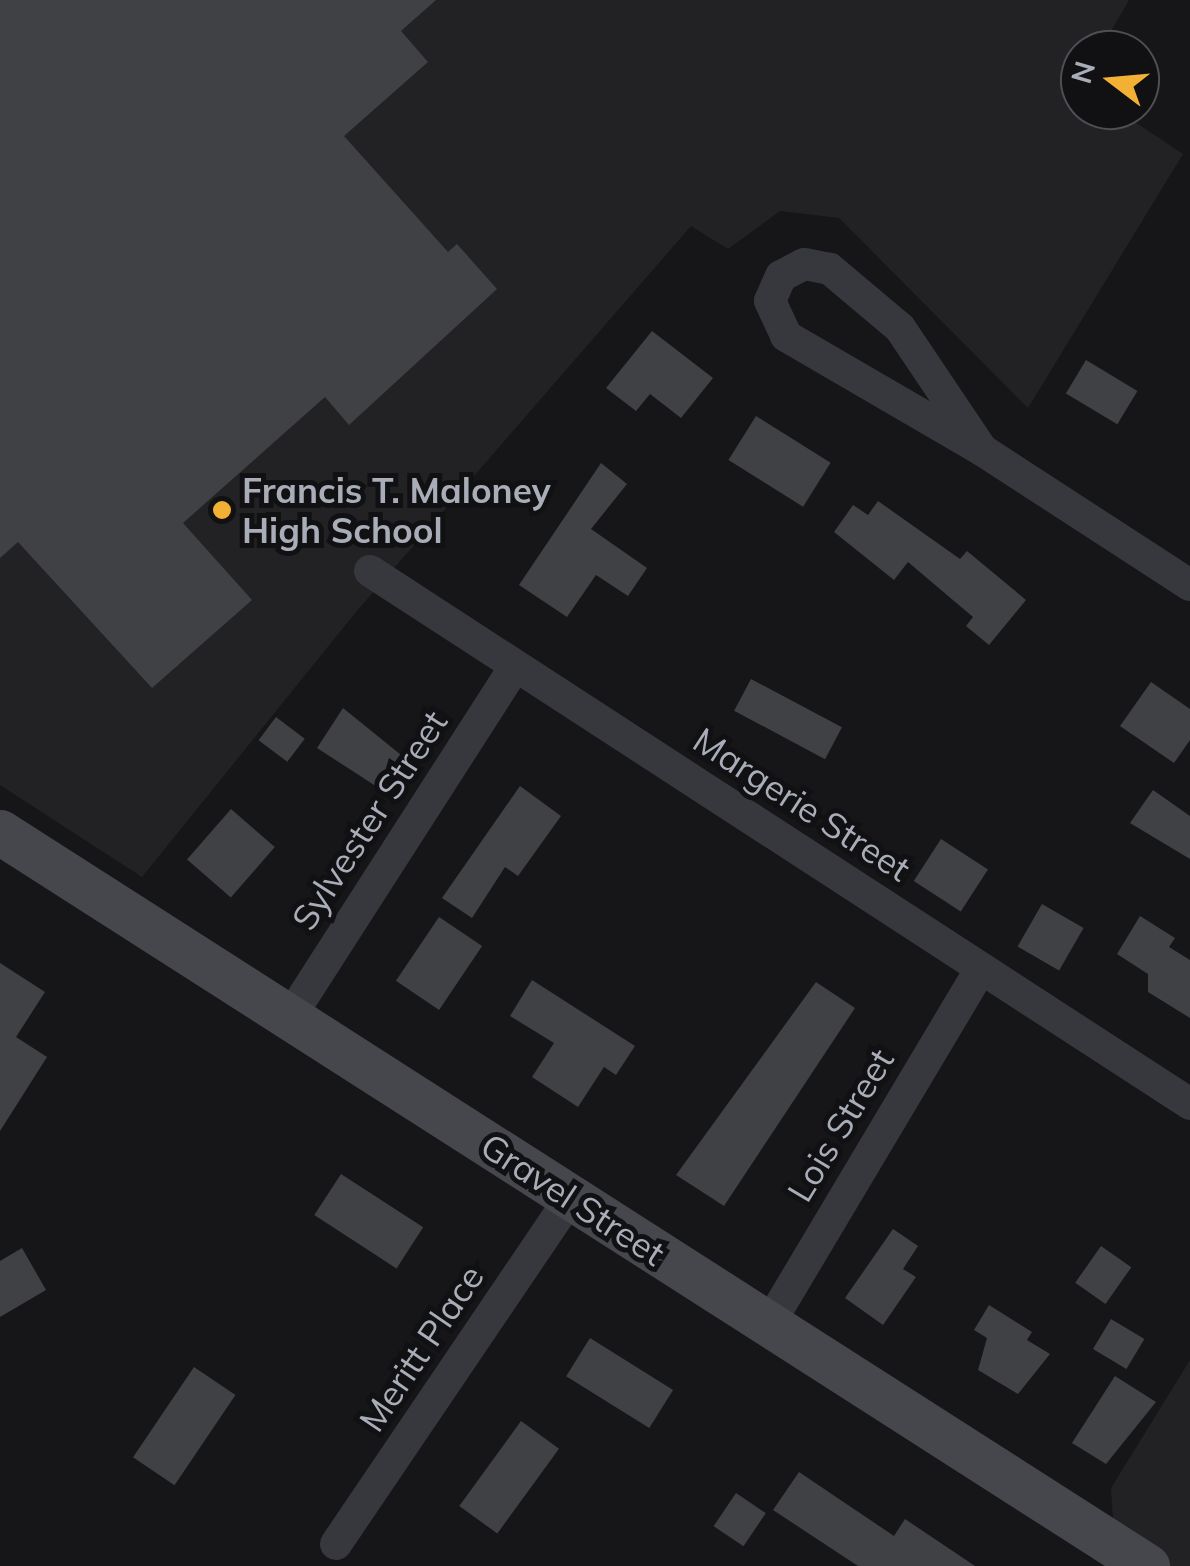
<!DOCTYPE html>
<style>
body{margin:0}
#map{position:relative;width:1190px;height:1566px;overflow:hidden;background:#161618;font-family:Mulish,sans-serif}
div>[style]{position:absolute}
.built>*{inset:0;background:#222225}
.building>*{inset:0;background:#404145;transform-origin:0 0}
.street>*{height:32px;margin:-16px;padding:0 16px;transform-origin:16px;border-radius:16px;background:#37383d}
.secondary>*{height:45px;margin:-22.5px;padding:0 22.5px;transform-origin:22.5px;border-radius:22.5px;background:#45474d}
.dots>*{width:28px;height:28px;translate:-50% -50%;box-sizing:border-box;border:5px solid #111113;border-radius:50%}
span{translate:-50% -50%;white-space:nowrap;text-align:center;line-height:1.15;-webkit-text-stroke:10px #111113;paint-order:stroke}
.poi-label{font-size:35px;color:#a8adb8;font-weight:700}
.left{translate:0 -50%;text-align:left}
.street-label{font-size:35px;color:#a8adb8}
.north{position:absolute;left:1060px;top:30px;width:100px;height:100px;box-sizing:border-box;background:#111113;border:2px solid #4d4f55;border-radius:50%;rotate:286deg;font-size:28px;font-weight:700;line-height:40px;text-align:center;color:#a8adb8}
.north::after{content:'';display:block;margin:auto;width:35px;height:45px;background:#f2b134;clip-path:polygon(50% 0,100% 100%,50% 72%,0 100%)}
</style>
<div id="map">
<div class="built">
<div style="clip-path:polygon(0 0,1129px 0,1100px 50px,1080px 50px,1080px 110px,1117px 110px,1183px 154px,1028px 408px,839px 218px,780px 211px,728px 249px,691px 226px,356px 612px,142px 877px,0 785px)"></div>
<div style="clip-path:polygon(1190px 1360px,1190px 1566px,1116px 1566px,1111px 1488px)"></div>
</div>
<div class="building">
<div style="clip-path:polygon(0 0,436px 0,401px 31px,428px 62px,344px 136px,448px 252px,457px 244px,497px 289px,349px 425px,325px 397px,183px 523px,252px 600px,152px 688px,18px 542px,0 558px)"></div>
<div style="clip-path:polygon(652px 331px,713px 378px,681px 418px,650px 394px,636px 411px,606px 388px)"></div>
<div style="left:1086px;top:360px;width:60px;height:39px;rotate:31deg"></div>
<div style="left:756px;top:416px;width:88px;height:52px;rotate:32deg"></div>
<div style="clip-path:polygon(601px 463px,627px 484px,591px 529px,647px 568px,628px 596px,596px 575px,567px 617px,519px 585px)"></div>
<div style="clip-path:polygon(878px 501px,960px 559px,967px 551px,1026px 600px,989px 645px,966px 626px,973px 617px,908px 562px,894px 580px,834px 532px,853px 505px,868px 515px)"></div>
<div style="left:751px;top:679px;width:103px;height:36px;rotate:28deg"></div>
<div style="clip-path:polygon(1151px 682px,1190px 709px,1190px 740px,1174px 763px,1120px 726px)"></div>
<div style="clip-path:polygon(343px 708px,406px 759px,385px 792px,317px 748px)"></div>
<div style="left:276px;top:717px;width:36px;height:29px;rotate:37deg"></div>
<div style="clip-path:polygon(520px 786px,561px 816px,518px 876px,505px 867px,472px 918px,442px 898px)"></div>
<div style="clip-path:polygon(1153px 790px,1190px 816px,1190px 859px,1130px 823px)"></div>
<div style="left:231px;top:809px;width:58px;height:67px;rotate:41deg"></div>
<div style="left:941px;top:839px;width:56px;height:50px;rotate:33deg"></div>
<div style="left:1042px;top:904px;width:48px;height:49px;rotate:30deg"></div>
<div style="clip-path:polygon(1140px 916px,1175px 938px,1169px 947px,1190px 960px,1190px 1018px,1148px 992px,1148px 974px,1117px 954px)"></div>
<div style="left:439px;top:917px;width:52px;height:77px;rotate:34deg"></div>
<div style="clip-path:polygon(0 963px,45px 992px,16px 1037px,47px 1057px,0 1131px)"></div>
<div style="clip-path:polygon(532px 980px,635px 1046px,616px 1075px,604px 1067px,578px 1107px,532px 1077px,554px 1043px,510px 1016px)"></div>
<div style="clip-path:polygon(816px 982px,855px 1008px,724px 1206px,676px 1175px)"></div>
<div style="left:341px;top:1174px;width:98px;height:49px;rotate:33deg"></div>
<div style="clip-path:polygon(893px 1229px,918px 1246px,903px 1269px,916px 1277px,883px 1325px,845px 1298px)"></div>
<div style="left:1101px;top:1246px;width:37px;height:45px;rotate:35deg"></div>
<div style="clip-path:polygon(22px 1248px,46px 1290px,0 1317px,0 1261px)"></div>
<div style="clip-path:polygon(989px 1305px,1032px 1332px,1027px 1340px,1050px 1354px,1018px 1394px,978px 1370px,987px 1338px,974px 1330px)"></div>
<div style="left:1111px;top:1319px;width:39px;height:35px;rotate:31deg"></div>
<div style="left:590px;top:1338px;width:98px;height:45px;rotate:32deg"></div>
<div style="left:194px;top:1367px;width:50px;height:109px;rotate:34deg"></div>
<div style="clip-path:polygon(1115px 1376px,1156px 1402px,1106px 1464px,1072px 1443px)"></div>
<div style="left:521px;top:1421px;width:47px;height:105px;rotate:36deg"></div>
<div style="clip-path:polygon(799px 1472px,894px 1536px,905px 1519px,975px 1566px,858px 1566px,773px 1510px)"></div>
<div style="left:736px;top:1493px;width:36px;height:40px;rotate:34deg"></div>
</div>
<div class="street">
<div style="left:982px;top:450px;width:147px;rotate:-123.9deg"></div>
<div style="left:900px;top:328px;width:92px;rotate:-139.9deg"></div>
<div style="left:830px;top:269px;width:26px;rotate:-169deg"></div>
<div style="left:804px;top:264px;width:26px;rotate:152deg"></div>
<div style="left:781px;top:276px;width:27px;rotate:114deg"></div>
<div style="left:770px;top:301px;width:38px;rotate:65deg"></div>
<div style="left:786px;top:336px;width:227px;rotate:30.2deg"></div>
<div style="left:982px;top:450px;width:248px;rotate:33deg"></div>
<div style="left:370px;top:571px;width:978px;rotate:33.02deg"></div>
<div style="left:290px;top:1017px;width:417px;rotate:-57.3deg"></div>
<div style="left:769px;top:1324px;width:414px;rotate:-59.2deg"></div>
<div style="left:336px;top:1544px;width:419px;rotate:-55.9deg"></div>
</div>
<div class="secondary">
<div style="left:0;top:832px;width:1362px;rotate:32.62deg"></div>
</div>
<div class="dots">
<div style="left:222px;top:510px;background:#f2b134"></div>
</div>
<div class="poi-label">
<span class="left" style="left:242px;top:510px">Francis T. Maloney<br>High School</span>
</div>
<div class="street-label">
<span style="left:802px;top:804px;rotate:33deg">Margerie Street</span>
<span style="left:369px;top:820px;rotate:-57deg">Sylvester Street</span>
<span style="left:840px;top:1125px;rotate:-59deg">Lois Street</span>
<span style="left:573px;top:1199px;rotate:33deg">Gravel Street</span>
<span style="left:421px;top:1348px;rotate:-56deg">Meritt Place</span>
</div>
<div class="north">N</div>
</div>
